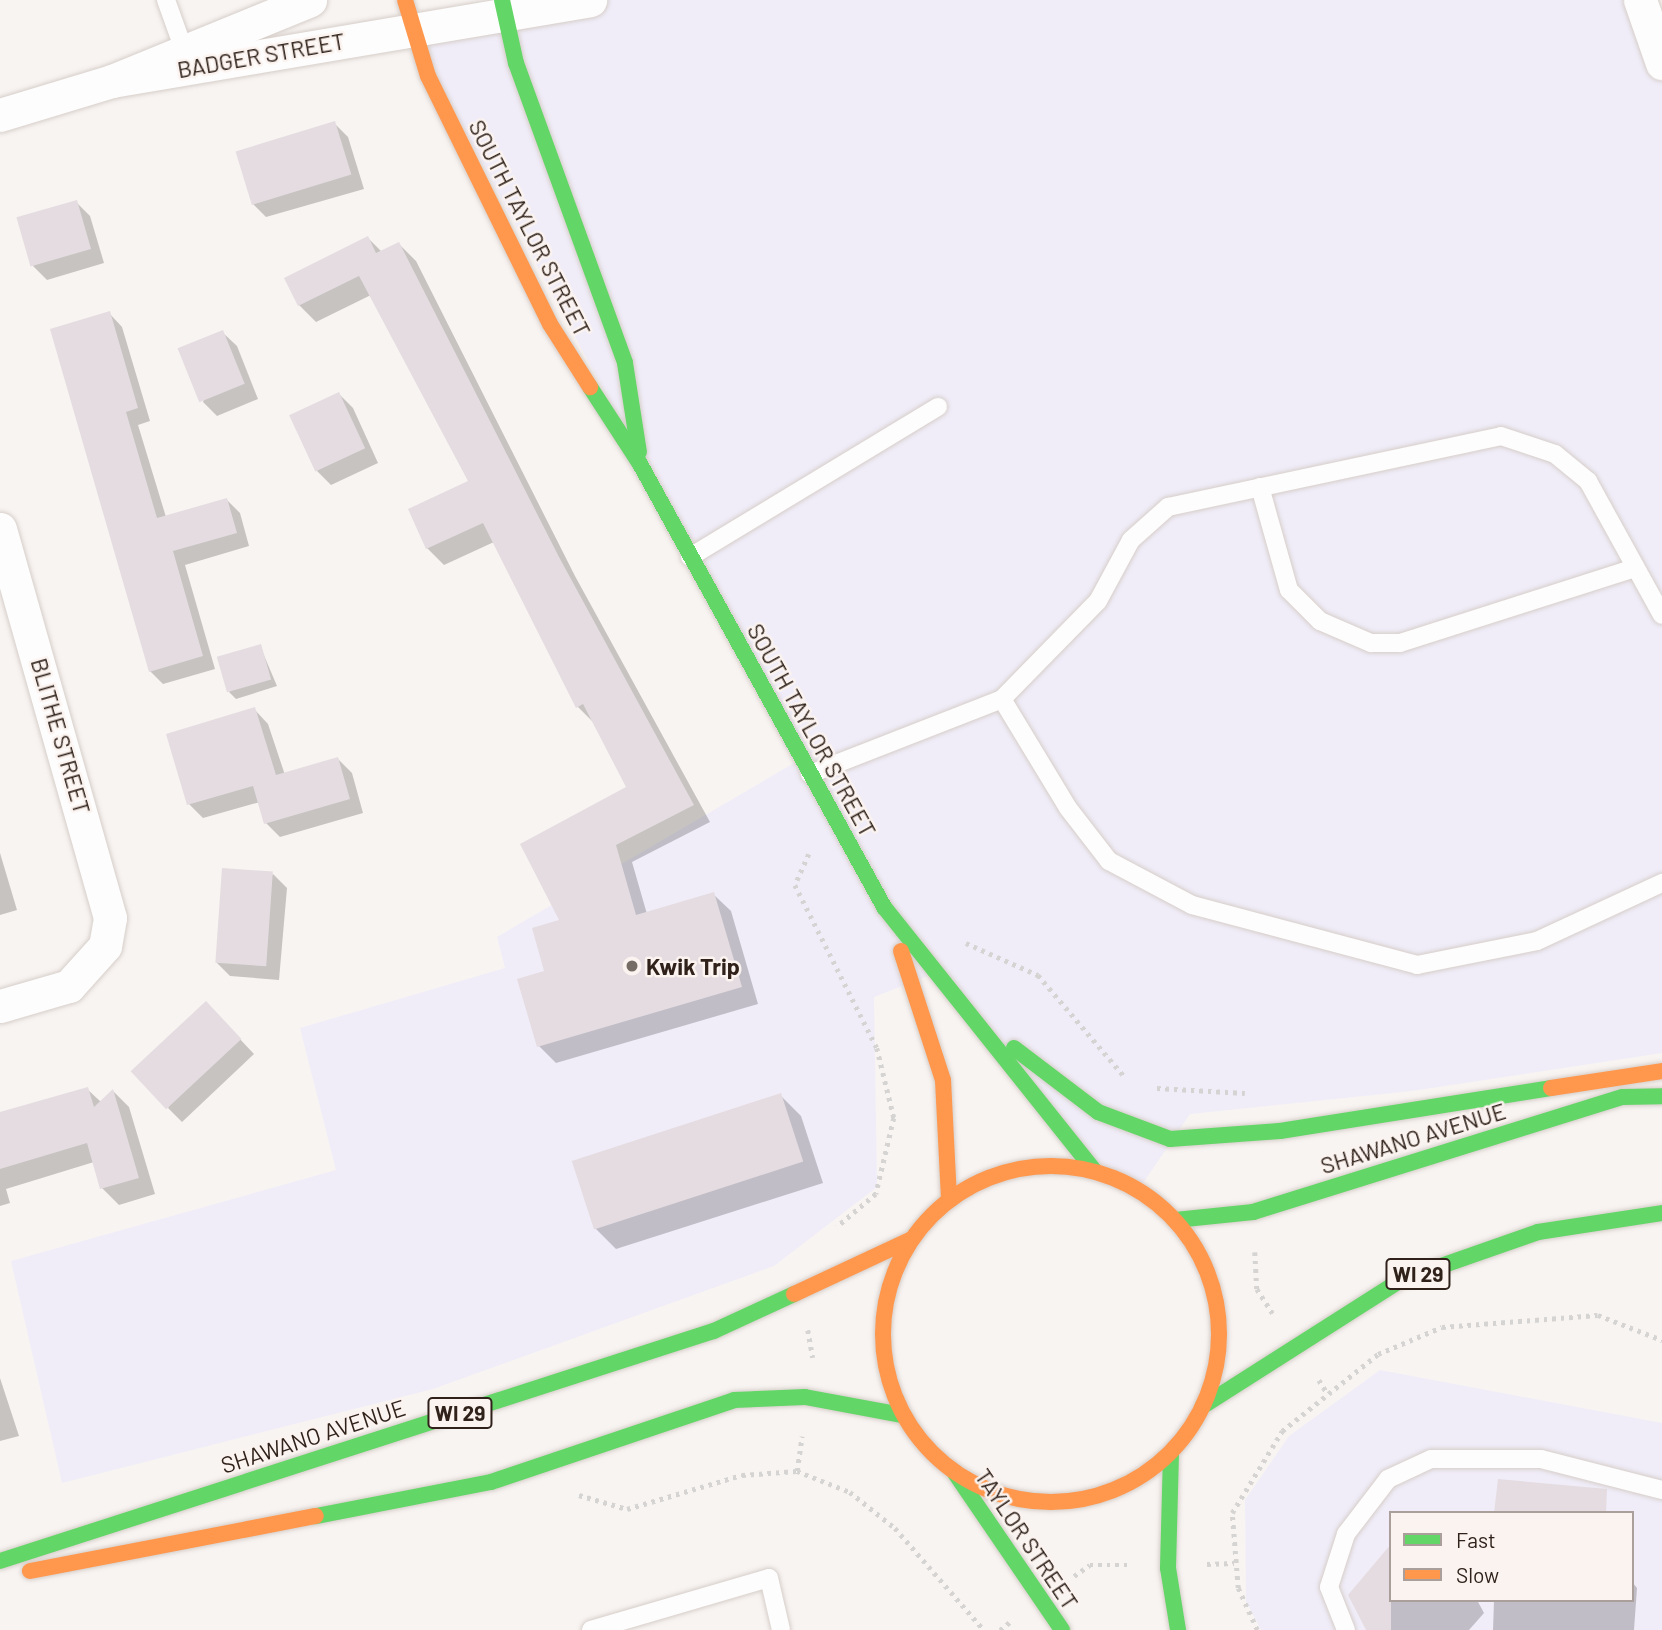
<!DOCTYPE html>
<style>
body{margin:0}
#map{position:relative;width:1662px;height:1630px;overflow:hidden;background:#f8f4f2;font-family:Barlow,sans-serif}
div>[style]{position:absolute}
.commercial>*{inset:0;background:#f0edf9}
.shadow>*{inset:0;background:#0003}
.building>*{inset:0;background:#e4dce0;transform-origin:0 0}
.path>*{height:4.5px;margin-top:-2.25px;transform-origin:0;background:repeating-linear-gradient(90deg,#d5d4d3 0 3.5px,transparent 0 8.5px)}
.roads{filter:drop-shadow(0 0 2px #d6cec9) drop-shadow(0 0 2px #d6cec9)}
.lane>*{height:18px;margin:-9px;padding:0 9px;transform-origin:9px;border-radius:9px;background:#fefdfd}
.street>*{height:33px;margin:-16.5px;padding:0 16.5px;transform-origin:16.5px;border-radius:16.5px;background:#fefdfd}
.fast>*{height:16px;margin:-8px;padding:0 8px;transform-origin:8px;border-radius:8px;background:#63d668}
.slow>*{height:16px;margin:-8px;padding:0 8px;transform-origin:8px;border-radius:8px;background:#ff974d}
.slow>.ring{margin:-8px;padding:0;box-sizing:content-box;background:none;border:16px solid #ff974d;border-radius:50%}
.dots>*{width:19px;height:19px;translate:-50% -50%;box-sizing:border-box;border:4px solid #fbf3ef;border-radius:50%}
span{translate:-50% -50%;white-space:nowrap;text-align:center;line-height:1.15;-webkit-text-stroke:5px #fbf3ef;paint-order:stroke}
.shield-label span{padding:2px 5px;background:#fbf3ef;border:2px solid;border-radius:5px;-webkit-text-stroke-width:0}
.shield-label{font-size:21px;color:#30221b;font-weight:700}
.street-label{font-size:23px;color:#30221b}
.poi-label{font-size:23px;color:#30221b;font-weight:700}
.left{translate:0 -50%;text-align:left}
.legend{position:absolute;left:1389px;top:1511px;width:245px;height:91px;box-sizing:border-box;background:#fbf3ef;border:2px solid #aa9f9a;margin:0;padding:9px 12px;list-style:none;font-size:21px;color:#30221b}
.legend li{display:flex;align-items:center;gap:14px;height:35px}
.legend b{width:35px;border:2px solid #aa9f9a}
</style>
<div id="map">
<div class="commercial">
<div style="clip-path:polygon(590px 0,1640px 0,1662px 63px,1662px 1053px,1412px 1091px,1190px 1114px,1139px 1189px,1095px 1171px,933px 974px,874px 997px,877px 1187px,774px 1266px,433px 1389px,62px 1483px,11px 1261px,336px 1170px,300px 1028px,505px 968px,497px 937px,801px 759px,410px 28px)"></div>
<div style="clip-path:polygon(evenodd,1380px 1370px,1662px 1423px,1662px 1630px,1261px 1630px,1246px 1601px,1245px 1500px,1289px 1436px,1380px 1370px,1391px 1513px,1632px 1513px,1632px 1600px,1391px 1600px,1391px 1513px)"></div>
</div>
<div class="shadow">
<div style="clip-path:polygon(334px 123px,348px 137px,364px 189px,266px 217px,252px 203px)"></div>
<div style="clip-path:polygon(76px 202px,90px 216px,104px 263px,47px 280px,33px 266px)"></div>
<div style="clip-path:polygon(368px 238px,382px 252px,399px 244px,416px 261px,575px 576px,710px 822px,632px 862px,647px 914px,713px 894px,731px 911px,758px 1004px,556px 1063px,539px 1046px,546px 972px,628px 787px,595px 724px,578px 707px,494px 542px,444px 565px,427px 548px,470px 482px,371px 295px,316px 322px,299px 305px)"></div>
<div style="clip-path:polygon(109px 313px,122px 327px,150px 421px,138px 425px,166px 517px,226px 499px,240px 513px,249px 546px,185px 565px,215px 669px,163px 684px,150px 671px)"></div>
<div style="clip-path:polygon(222px 332px,237px 346px,258px 399px,217px 416px,203px 402px)"></div>
<div style="clip-path:polygon(339px 394px,353px 408px,378px 463px,331px 485px,317px 471px)"></div>
<div style="clip-path:polygon(260px 646px,277px 686px,236px 699px,229px 692px)"></div>
<div style="clip-path:polygon(254px 709px,268px 724px,285px 775px,338px 759px,352px 773px,363px 813px,280px 837px,266px 823px,260px 802px,203px 818px,189px 804px)"></div>
<div style="clip-path:polygon(0 853px,17px 910px,0 915px)"></div>
<div style="clip-path:polygon(273px 874px,287px 888px,279px 980px,230px 976px,216px 962px)"></div>
<div style="clip-path:polygon(220px 1018px,254px 1054px,182px 1122px,168px 1108px)"></div>
<div style="clip-path:polygon(87px 1089px,101px 1102px,113px 1091px,129px 1107px,155px 1194px,119px 1205px,102px 1188px,94px 1162px,6px 1189px,10px 1203px,0 1206px,0 1113px)"></div>
<div style="clip-path:polygon(780px 1095px,801px 1116px,823px 1183px,616px 1249px,595px 1228px)"></div>
<div style="clip-path:polygon(0 1378px,19px 1436px,0 1441px)"></div>
<div style="clip-path:polygon(1632px 1582px,1637px 1588px,1634px 1630px,1493px 1630px,1494px 1600px,1632px 1600px)"></div>
<div style="clip-path:polygon(1391px 1600px,1477px 1600px,1484px 1613px,1469px 1630px,1368px 1630px)"></div>
</div>
<div class="building">
<div style="left:335px;top:121px;width:56px;height:104px;rotate:73deg"></div>
<div style="left:77px;top:200px;width:51px;height:63px;rotate:74deg"></div>
<div style="clip-path:polygon(368px 236px,376px 253px,399px 242px,559px 557px,694px 805px,616px 845px,636px 915px,714px 892px,742px 987px,537px 1047px,517px 979px,544px 971px,532px 928px,559px 920px,520px 844px,626px 787px,583px 704px,576px 708px,483px 523px,426px 549px,408px 509px,468px 481px,359px 276px,298px 306px,284px 278px)"></div>
<div style="clip-path:polygon(110px 311px,138px 408px,126px 412px,157px 518px,227px 498px,237px 533px,173px 551px,203px 656px,149px 672px,50px 329px)"></div>
<div style="left:223px;top:330px;width:58px;height:49px;rotate:68deg"></div>
<div style="left:339px;top:392px;width:62px;height:55px;rotate:65deg"></div>
<div style="left:261px;top:644px;width:37px;height:46px;rotate:74deg"></div>
<div style="clip-path:polygon(255px 707px,276px 775px,338px 757px,350px 799px,264px 824px,253px 786px,187px 805px,166px 734px)"></div>
<div style="left:222px;top:868px;width:51px;height:95px;rotate:4deg"></div>
<div style="left:206px;top:1001px;width:52px;height:103px;rotate:47deg"></div>
<div style="clip-path:polygon(88px 1087px,94px 1107px,113px 1089px,139px 1178px,100px 1189px,87px 1143px,0 1169px,0 1112px)"></div>
<div style="left:781px;top:1093px;width:72px;height:220px;rotate:72deg"></div>
<div style="clip-path:polygon(1498px 1479px,1607px 1489px,1606px 1513px,1494px 1513px)"></div>
<div style="clip-path:polygon(1391px 1544px,1391px 1630px,1366px 1630px,1348px 1595px)"></div>
</div>
<div class="path">
<div style="left:809px;top:854px;width:34px;rotate:114deg"></div>
<div style="left:795px;top:885px;width:182px;rotate:63.3deg"></div>
<div style="left:877px;top:1048px;width:72px;rotate:76.3deg"></div>
<div style="left:894px;top:1118px;width:78px;rotate:103.3deg"></div>
<div style="left:876px;top:1194px;width:51px;rotate:139.8deg"></div>
<div style="left:966px;top:943px;width:79px;rotate:24deg"></div>
<div style="left:1038px;top:975px;width:133px;rotate:49.6deg"></div>
<div style="left:1157px;top:1088px;width:88px;rotate:3.3deg"></div>
<div style="left:1255px;top:1252px;width:37px;rotate:87deg"></div>
<div style="left:1257px;top:1289px;width:31px;rotate:57deg"></div>
<div style="left:808px;top:1330px;width:28px;rotate:80deg"></div>
<div style="left:1319px;top:1380px;width:13px;rotate:58deg"></div>
<div style="left:797px;top:1471px;width:35px;rotate:-82deg"></div>
<div style="left:579px;top:1495px;width:50px;rotate:16.3deg"></div>
<div style="left:627px;top:1509px;width:120px;rotate:-16.5deg"></div>
<div style="left:742px;top:1475px;width:55px;rotate:-4.2deg"></div>
<div style="left:797px;top:1471px;width:57px;rotate:21.6deg"></div>
<div style="left:850px;top:1492px;width:58px;rotate:38.7deg"></div>
<div style="left:895px;top:1528px;width:135px;rotate:48.9deg"></div>
<div style="left:1207px;top:1564px;width:27px;rotate:-2deg"></div>
<div style="left:1074px;top:1576px;width:19px;rotate:-35deg"></div>
<div style="left:1090px;top:1565px;width:39px"></div>
<div style="left:1000px;top:1630px;width:13px;rotate:-39deg"></div>
<div style="left:1257px;top:1630px;width:46px;rotate:-114.3deg"></div>
<div style="left:1238px;top:1588px;width:75px;rotate:-94.6deg"></div>
<div style="left:1232px;top:1513px;width:96px;rotate:-58.6deg"></div>
<div style="left:1282px;top:1431px;width:123px;rotate:-38.7deg"></div>
<div style="left:1378px;top:1354px;width:69px;rotate:-22.9deg"></div>
<div style="left:1442px;top:1327px;width:156px;rotate:-4.4deg"></div>
<div style="left:1598px;top:1315px;width:69px;rotate:21.3deg"></div>
</div>
<div class="roads">
<div class="lane">
<div style="left:166px;top:0;width:53px;rotate:70.2deg"></div>
<div style="left:1260px;top:487px;width:107px;rotate:74.3deg"></div>
<div style="left:1289px;top:590px;width:44px;rotate:45deg"></div>
<div style="left:1320px;top:621px;width:56px;rotate:23.3deg"></div>
<div style="left:1371px;top:643px;width:29px"></div>
<div style="left:1400px;top:643px;width:247px;rotate:-17.7deg"></div>
<div style="left:690px;top:557px;width:290px;rotate:-31.2deg"></div>
<div style="left:1002px;top:699px;width:127px;rotate:58.8deg"></div>
<div style="left:1068px;top:808px;width:67px;rotate:52.3deg"></div>
<div style="left:1109px;top:861px;width:94px;rotate:27.9deg"></div>
<div style="left:1192px;top:905px;width:233px;rotate:14.9deg"></div>
<div style="left:1417px;top:965px;width:122px;rotate:-11.3deg"></div>
<div style="left:1537px;top:941px;width:138px;rotate:-24.9deg"></div>
<div style="left:810px;top:774px;width:206px;rotate:-21.3deg"></div>
<div style="left:1002px;top:699px;width:137px;rotate:-45.6deg"></div>
<div style="left:1098px;top:601px;width:69px;rotate:-61.6deg"></div>
<div style="left:1131px;top:540px;width:50px;rotate:-41.7deg"></div>
<div style="left:1168px;top:507px;width:340px;rotate:-12deg"></div>
<div style="left:1501px;top:436px;width:57px;rotate:18.4deg"></div>
<div style="left:1555px;top:454px;width:43px;rotate:39.3deg"></div>
<div style="left:1588px;top:481px;width:153px;rotate:61.1deg"></div>
<div style="left:591px;top:1630px;width:185px;rotate:-16.3deg"></div>
<div style="left:769px;top:1578px;width:53px;rotate:77deg"></div>
<div style="left:1346px;top:1630px;width:46px;rotate:-111.6deg"></div>
<div style="left:1329px;top:1587px;width:56px;rotate:-72.2deg"></div>
<div style="left:1346px;top:1534px;width:69px;rotate:-52.6deg"></div>
<div style="left:1388px;top:1479px;width:47px;rotate:-24.9deg"></div>
<div style="left:1431px;top:1459px;width:110px"></div>
<div style="left:1541px;top:1459px;width:125px;rotate:14.4deg"></div>
</div>
<div class="street">
<div style="left:1640px;top:0;width:67px;rotate:70.8deg"></div>
<div style="left:112px;top:81px;width:485px;rotate:-9.6deg"></div>
<div style="left:0;top:115px;width:117px;rotate:-16.9deg"></div>
<div style="left:112px;top:81px;width:214px;rotate:-22.2deg"></div>
<div style="left:0;top:529px;width:404px;rotate:74.2deg"></div>
<div style="left:110px;top:918px;width:28px;rotate:100deg"></div>
<div style="left:105px;top:946px;width:54px;rotate:132deg"></div>
<div style="left:69px;top:986px;width:72px;rotate:163.8deg"></div>
</div>
<div class="fast">
<div style="left:502px;top:0;width:65px;rotate:77.5deg"></div>
<div style="left:516px;top:63px;width:319px;rotate:70deg"></div>
<div style="left:625px;top:363px;width:90px;rotate:81.1deg"></div>
<div style="left:590px;top:387px;width:92px;rotate:57deg"></div>
<div style="left:640px;top:464px;width:506px;rotate:61.15deg"></div>
<div style="left:884px;top:907px;width:338px;rotate:51.4deg"></div>
<div style="left:1014px;top:1048px;width:106px;rotate:37.3deg"></div>
<div style="left:1098px;top:1112px;width:77px;rotate:20.6deg"></div>
<div style="left:1170px;top:1139px;width:110px;rotate:-4.2deg"></div>
<div style="left:1280px;top:1131px;width:274px;rotate:-9deg"></div>
<div style="left:1176px;top:1220px;width:77px;rotate:-5.9deg"></div>
<div style="left:1253px;top:1212px;width:387px;rotate:-17.3deg"></div>
<div style="left:1623px;top:1097px;width:39px;rotate:-1deg"></div>
<div style="left:1203px;top:1406px;width:235px;rotate:-32.5deg"></div>
<div style="left:1401px;top:1280px;width:145px;rotate:-19.3deg"></div>
<div style="left:1538px;top:1232px;width:125px;rotate:-8.7deg"></div>
<div style="left:1171px;top:1453px;width:115px;rotate:91.5deg"></div>
<div style="left:1168px;top:1568px;width:63px;rotate:80.8deg"></div>
<div style="left:955px;top:1473px;width:190px;rotate:55.7deg"></div>
<div style="left:316px;top:1516px;width:178px;rotate:-11deg"></div>
<div style="left:491px;top:1482px;width:256px;rotate:-18.6deg"></div>
<div style="left:734px;top:1400px;width:71px;rotate:-2.4deg"></div>
<div style="left:805px;top:1397px;width:99px;rotate:10.5deg"></div>
<div style="left:0;top:1561px;width:750px;rotate:-17.86deg"></div>
<div style="left:714px;top:1331px;width:88px;rotate:-24.8deg"></div>
</div>
<div class="slow">
<div style="left:405px;top:0;width:79px;rotate:73.2deg"></div>
<div style="left:428px;top:76px;width:276px;rotate:63.8deg"></div>
<div style="left:550px;top:324px;width:75px;rotate:57.6deg"></div>
<div style="left:901px;top:951px;width:136px;rotate:72deg"></div>
<div style="left:943px;top:1080px;width:120px;rotate:87.1deg"></div>
<div style="left:1551px;top:1088px;width:112px;rotate:-8.7deg"></div>
<div class="ring" style="left:883px;top:1166px;width:320px;height:320px"></div>
<div style="left:794px;top:1294px;width:128px;rotate:-25deg"></div>
<div style="left:30px;top:1571px;width:291px;rotate:-10.9deg"></div>
</div>
</div>
<div class="dots">
<div style="left:632px;top:966px;background:#766c66"></div>
</div>
<div class="shield-label">
<span style="left:1418px;top:1274px">WI 29</span>
<span style="left:460px;top:1413px">WI 29</span>
</div>
<div class="street-label">
<span style="left:261px;top:55px;rotate:-10deg">BADGER STREET</span>
<span style="left:530px;top:228px;rotate:63deg">SOUTH TAYLOR STREET</span>
<span style="left:812px;top:730px;rotate:61deg">SOUTH TAYLOR STREET</span>
<span style="left:61px;top:736px;rotate:74deg">BLITHE STREET</span>
<span style="left:1413px;top:1138px;rotate:-17deg">SHAWANO AVENUE</span>
<span style="left:313px;top:1436px;rotate:-18deg">SHAWANO AVENUE</span>
<span style="left:1027px;top:1539px;rotate:56deg">TAYLOR STREET</span>
</div>
<div class="poi-label">
<span class="left" style="left:646px;top:966px">Kwik Trip</span>
</div>
<ul class="legend">
<li><b style="height:9px;background:#63d668"></b>Fast</li>
<li><b style="height:9px;background:#ff974d"></b>Slow</li>
</ul>
</div>
